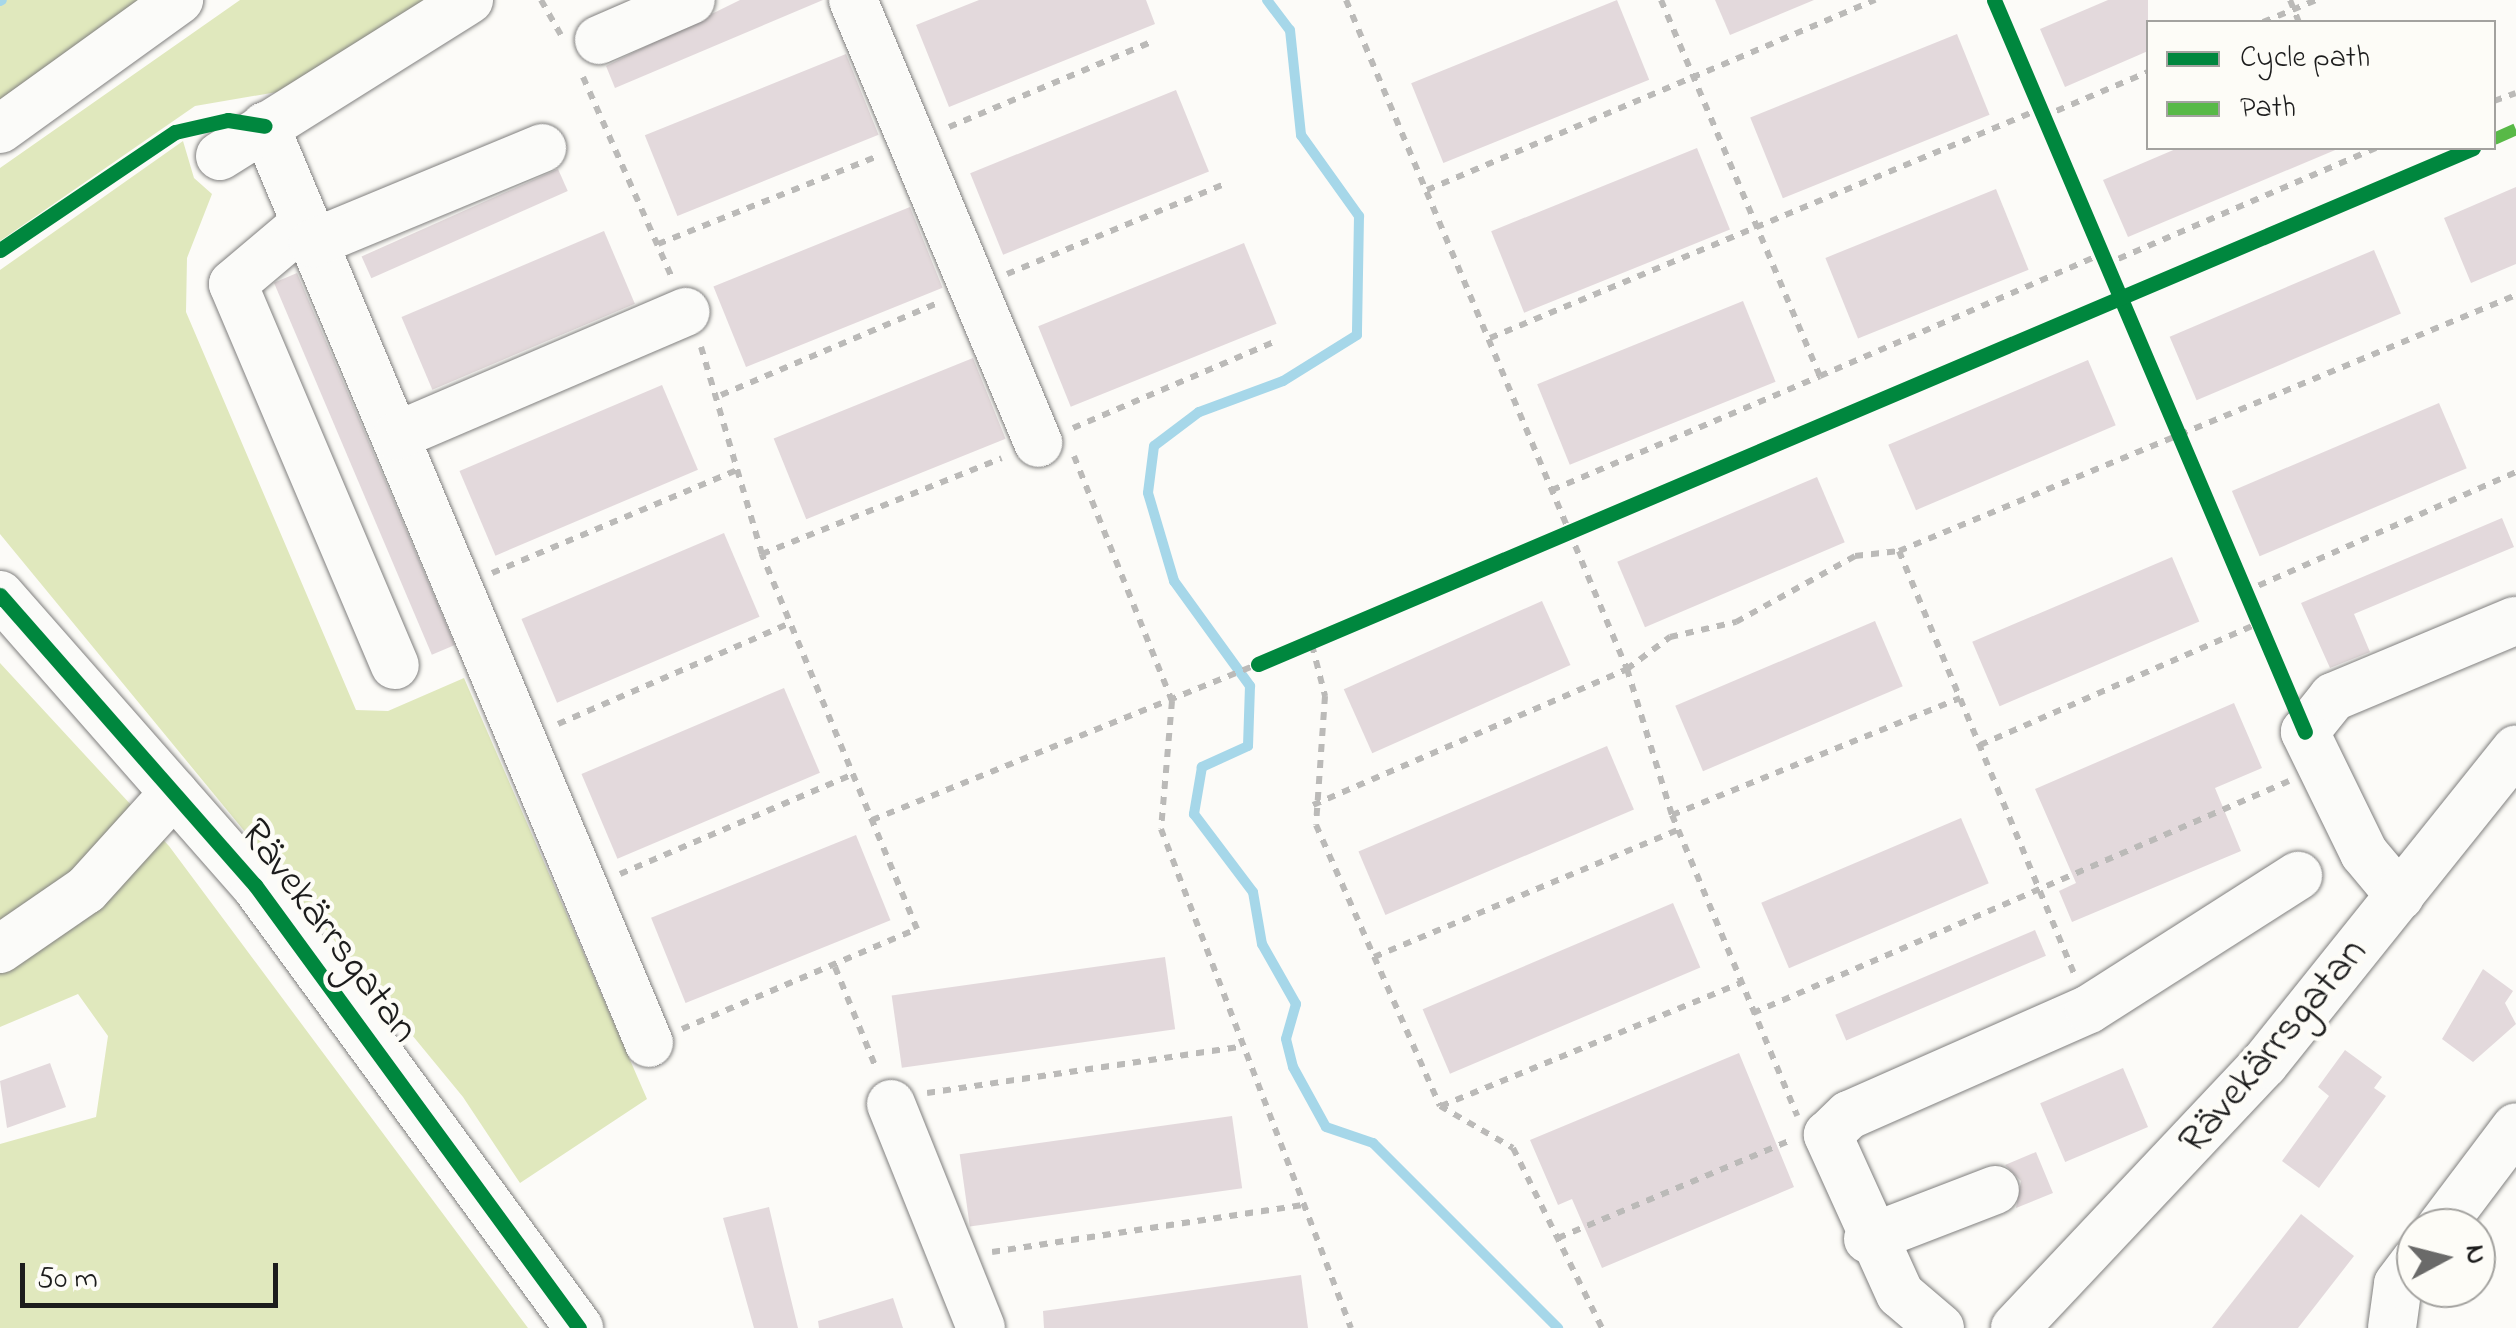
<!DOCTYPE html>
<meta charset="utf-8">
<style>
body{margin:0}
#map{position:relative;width:2516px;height:1328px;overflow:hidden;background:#fcfbf8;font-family:"Indie Flower",sans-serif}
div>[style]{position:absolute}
.green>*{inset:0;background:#e0e8bd}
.stream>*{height:10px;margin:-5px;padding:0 5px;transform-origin:5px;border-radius:5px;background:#a6d7e9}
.building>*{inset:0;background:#e3d9dc;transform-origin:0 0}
.path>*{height:6px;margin-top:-3px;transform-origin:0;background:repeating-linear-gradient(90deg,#bbbab8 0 8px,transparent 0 16px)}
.roads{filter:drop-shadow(0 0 2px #81807f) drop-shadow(0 0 2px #81807f)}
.minor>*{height:48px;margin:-24px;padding:0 24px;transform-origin:24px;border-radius:24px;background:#fbfbf9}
.quiet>*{height:12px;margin-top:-6px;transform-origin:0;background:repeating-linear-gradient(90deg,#58b947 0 25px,transparent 0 37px)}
.cycleway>*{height:15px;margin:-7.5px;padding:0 7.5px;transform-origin:7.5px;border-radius:7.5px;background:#00873e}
span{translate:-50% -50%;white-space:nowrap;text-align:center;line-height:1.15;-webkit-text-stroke:9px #fdfcf7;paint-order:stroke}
.street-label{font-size:42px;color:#1c1c1c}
.legend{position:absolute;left:2146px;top:20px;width:350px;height:130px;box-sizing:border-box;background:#fdfcf7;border:2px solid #a3a29f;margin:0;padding:12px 18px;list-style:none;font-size:30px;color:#1c1c1c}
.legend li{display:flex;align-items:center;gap:20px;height:50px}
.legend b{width:50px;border:2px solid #a3a29f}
.north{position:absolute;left:2396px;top:1208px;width:100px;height:100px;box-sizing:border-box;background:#fdfcf7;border:2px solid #a3a29f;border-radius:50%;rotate:83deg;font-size:28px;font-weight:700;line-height:40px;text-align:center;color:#1c1c1c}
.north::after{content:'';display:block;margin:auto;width:35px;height:45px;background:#6a6a69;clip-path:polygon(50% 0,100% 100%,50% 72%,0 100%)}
.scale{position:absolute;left:20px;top:1263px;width:258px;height:45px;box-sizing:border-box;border:5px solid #1c1c1c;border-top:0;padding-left:12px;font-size:30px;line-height:35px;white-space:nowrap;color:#1c1c1c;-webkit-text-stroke:8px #fdfcf7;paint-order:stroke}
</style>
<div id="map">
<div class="green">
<div style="clip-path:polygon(0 0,145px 0,0 105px)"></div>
<div style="clip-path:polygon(240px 0,436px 0,283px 91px,195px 106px,0 241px,0 168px)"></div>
<div style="clip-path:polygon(183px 141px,194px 178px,212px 194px,187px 258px,186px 312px,356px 710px,388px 711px,464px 678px,647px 1099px,520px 1183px,463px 1097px,0 534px,0 270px)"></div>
<div style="clip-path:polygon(0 663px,169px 846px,528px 1328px,0 1328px,0 1144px,96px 1117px,108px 1036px,78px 994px,0 1027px)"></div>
</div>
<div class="stream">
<div style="left:1267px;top:0;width:38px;rotate:53deg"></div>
<div style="left:1290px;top:30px;width:106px;rotate:84deg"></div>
<div style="left:1301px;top:135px;width:100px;rotate:54.4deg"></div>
<div style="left:1359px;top:216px;width:119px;rotate:91deg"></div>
<div style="left:1357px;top:335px;width:87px;rotate:148.1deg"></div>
<div style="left:1283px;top:381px;width:90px;rotate:159.7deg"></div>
<div style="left:1199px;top:412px;width:56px;rotate:142.9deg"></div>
<div style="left:1154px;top:446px;width:47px;rotate:97.3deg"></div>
<div style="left:1148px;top:493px;width:92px;rotate:73.5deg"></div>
<div style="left:1174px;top:581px;width:130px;rotate:54.1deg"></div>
<div style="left:1250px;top:686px;width:60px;rotate:91.9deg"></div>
<div style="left:1248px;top:746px;width:51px;rotate:155.5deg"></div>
<div style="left:1202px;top:767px;width:48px;rotate:99.7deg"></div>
<div style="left:1194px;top:814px;width:98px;rotate:52.9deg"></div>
<div style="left:1253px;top:892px;width:53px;rotate:80.2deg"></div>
<div style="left:1262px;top:944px;width:69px;rotate:60.5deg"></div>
<div style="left:1296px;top:1004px;width:36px;rotate:106deg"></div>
<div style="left:1286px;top:1039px;width:29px;rotate:76deg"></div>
<div style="left:1293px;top:1067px;width:68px;rotate:61.2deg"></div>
<div style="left:1326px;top:1127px;width:50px;rotate:18.8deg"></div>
<div style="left:1373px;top:1143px;width:262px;rotate:45deg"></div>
<div style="left:0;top:1px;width:2px;rotate:-27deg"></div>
</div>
<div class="building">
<div style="clip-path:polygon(740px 0,823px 0,615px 88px,606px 66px)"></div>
<div style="clip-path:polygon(979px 0,1146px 0,1155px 24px,949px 107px,916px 25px)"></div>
<div style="left:1617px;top:0;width:86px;height:222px;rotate:68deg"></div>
<div style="clip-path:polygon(1715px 0,1814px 0,1730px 35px)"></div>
<div style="clip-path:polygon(2108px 0,2148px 0,2148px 51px,2065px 87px,2040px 29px)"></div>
<div style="left:1957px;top:34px;width:87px;height:223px;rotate:68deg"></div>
<div style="left:846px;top:54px;width:87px;height:217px;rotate:68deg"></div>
<div style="left:1176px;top:90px;width:88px;height:222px;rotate:68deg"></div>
<div style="left:1697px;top:148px;width:88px;height:222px;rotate:68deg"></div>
<div style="clip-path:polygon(2178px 148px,2340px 148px,2128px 237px,2103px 180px)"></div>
<div style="left:558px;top:169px;width:24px;height:215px;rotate:66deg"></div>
<div style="clip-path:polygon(2516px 187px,2516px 264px,2471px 283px,2444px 218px)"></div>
<div style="left:1996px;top:189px;width:87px;height:184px;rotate:68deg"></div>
<div style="left:910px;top:207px;width:87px;height:212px;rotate:68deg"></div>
<div style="left:604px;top:231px;width:79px;height:220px;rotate:67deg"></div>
<div style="left:1244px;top:243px;width:87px;height:222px;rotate:68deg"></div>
<div style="left:2374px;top:250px;width:69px;height:222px;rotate:67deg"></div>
<div style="left:297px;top:273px;width:404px;height:25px;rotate:67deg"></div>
<div style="left:1743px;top:301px;width:87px;height:222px;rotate:68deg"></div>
<div style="left:973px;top:358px;width:87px;height:215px;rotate:68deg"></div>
<div style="left:2088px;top:360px;width:71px;height:217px;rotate:67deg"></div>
<div style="left:662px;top:385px;width:92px;height:220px;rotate:67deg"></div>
<div style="left:2439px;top:403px;width:71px;height:225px;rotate:67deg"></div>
<div style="left:1817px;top:477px;width:71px;height:217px;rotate:67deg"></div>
<div style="clip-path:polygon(2502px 518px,2514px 547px,2354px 614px,2370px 652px,2330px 668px,2301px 603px)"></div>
<div style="left:724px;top:533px;width:91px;height:220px;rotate:67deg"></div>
<div style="left:2172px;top:557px;width:70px;height:217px;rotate:67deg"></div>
<div style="left:1542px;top:601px;width:70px;height:217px;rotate:66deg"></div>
<div style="left:1875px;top:621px;width:71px;height:217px;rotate:67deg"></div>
<div style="left:784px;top:688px;width:92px;height:220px;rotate:67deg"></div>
<div style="clip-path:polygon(2234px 703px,2262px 768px,2215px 788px,2241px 851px,2072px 922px,2059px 891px,2076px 883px,2035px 789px)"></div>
<div style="left:1607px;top:746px;width:69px;height:270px;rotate:67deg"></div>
<div style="left:1961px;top:818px;width:71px;height:217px;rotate:67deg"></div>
<div style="left:856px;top:835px;width:92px;height:221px;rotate:68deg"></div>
<div style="left:1673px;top:903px;width:70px;height:272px;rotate:67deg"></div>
<div style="left:2035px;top:930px;width:28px;height:217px;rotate:67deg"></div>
<div style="left:1165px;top:957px;width:73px;height:276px;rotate:82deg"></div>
<div style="clip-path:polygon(2483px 969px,2513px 991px,2505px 1003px,2516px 1024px,2473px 1062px,2442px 1039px)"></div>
<div style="clip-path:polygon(2345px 1050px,2382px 1077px,2374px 1088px,2386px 1096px,2319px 1188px,2282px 1161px,2329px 1096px,2318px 1087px)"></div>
<div style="clip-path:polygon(1739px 1053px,1794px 1187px,1602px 1268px,1572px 1199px,1558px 1205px,1530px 1140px)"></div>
<div style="clip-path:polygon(50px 1063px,66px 1107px,7px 1128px,0 1081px)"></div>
<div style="left:2123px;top:1068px;width:64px;height:90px;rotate:67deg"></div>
<div style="left:1232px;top:1116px;width:73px;height:275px;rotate:82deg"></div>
<div style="clip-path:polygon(2036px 1152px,2053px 1193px,2016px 1208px,2021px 1181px,2005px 1165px)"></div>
<div style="clip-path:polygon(769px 1207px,783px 1267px,798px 1328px,754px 1328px,723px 1218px)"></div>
<div style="clip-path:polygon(2301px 1214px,2354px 1256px,2298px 1328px,2212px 1328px)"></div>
<div style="clip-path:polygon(1301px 1275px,1308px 1328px,1044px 1328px,1043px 1311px)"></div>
<div style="clip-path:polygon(893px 1298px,903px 1328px,819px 1328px,818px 1321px)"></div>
</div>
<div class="path">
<div style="left:541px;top:0;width:40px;rotate:60.3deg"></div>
<div style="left:1346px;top:0;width:726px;rotate:67.22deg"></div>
<div style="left:1627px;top:669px;width:153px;rotate:72.9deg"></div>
<div style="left:1672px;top:815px;width:326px;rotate:67.4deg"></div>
<div style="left:1661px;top:0;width:408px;rotate:67.1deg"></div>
<div style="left:1820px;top:376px;width:305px;rotate:-23.4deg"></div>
<div style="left:2290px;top:0;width:24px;rotate:68deg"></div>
<div style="left:2263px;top:22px;width:57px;rotate:-22.5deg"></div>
<div style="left:583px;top:77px;width:218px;rotate:66.1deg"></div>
<div style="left:2494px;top:101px;width:23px;rotate:-20deg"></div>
<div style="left:2042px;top:117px;width:115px;rotate:-23deg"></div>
<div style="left:949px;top:127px;width:219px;rotate:-22.8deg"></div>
<div style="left:1427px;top:190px;width:487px;rotate:-23deg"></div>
<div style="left:658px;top:244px;width:237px;rotate:-21.8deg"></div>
<div style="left:2104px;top:265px;width:296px;rotate:-23.3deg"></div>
<div style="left:1007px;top:274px;width:238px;rotate:-22.5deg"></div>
<div style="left:1490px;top:338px;width:596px;rotate:-22.61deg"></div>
<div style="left:721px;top:395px;width:238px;rotate:-23deg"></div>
<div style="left:1073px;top:428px;width:223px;rotate:-23.2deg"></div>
<div style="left:1074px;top:456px;width:264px;rotate:68.2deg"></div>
<div style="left:1172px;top:701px;width:128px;rotate:94.9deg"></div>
<div style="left:1161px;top:829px;width:534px;rotate:69.16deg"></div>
<div style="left:1552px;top:490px;width:291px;rotate:-23deg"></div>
<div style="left:1899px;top:551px;width:459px;rotate:67.5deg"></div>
<div style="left:762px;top:554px;width:258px;rotate:-21.8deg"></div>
<div style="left:492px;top:573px;width:269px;rotate:-22.8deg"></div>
<div style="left:2244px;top:592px;width:297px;rotate:-23.8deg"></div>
<div style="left:1312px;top:645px;width:53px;rotate:75.7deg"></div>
<div style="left:1325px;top:696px;width:129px;rotate:94deg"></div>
<div style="left:1316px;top:825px;width:307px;rotate:66.2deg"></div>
<div style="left:1440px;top:1106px;width:84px;rotate:29.9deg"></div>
<div style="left:1513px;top:1148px;width:201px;rotate:63.7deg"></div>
<div style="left:558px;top:724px;width:253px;rotate:-23.5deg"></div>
<div style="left:1980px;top:745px;width:302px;rotate:-23.6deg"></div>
<div style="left:1313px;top:805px;width:342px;rotate:-23.4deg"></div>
<div style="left:1627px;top:669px;width:54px;rotate:-36.7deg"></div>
<div style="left:1670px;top:637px;width:68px;rotate:-12.8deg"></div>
<div style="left:1736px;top:622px;width:136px;rotate:-29deg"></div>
<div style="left:1855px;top:556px;width:44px;rotate:-6.5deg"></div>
<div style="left:1899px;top:551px;width:668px;rotate:-22.53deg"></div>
<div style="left:1672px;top:815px;width:311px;rotate:-22.1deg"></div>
<div style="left:872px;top:820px;width:416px;rotate:-22deg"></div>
<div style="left:620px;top:874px;width:254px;rotate:-23.2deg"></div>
<div style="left:1374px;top:957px;width:329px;rotate:-22.7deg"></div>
<div style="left:835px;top:967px;width:109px;rotate:67.9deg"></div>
<div style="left:1753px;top:1013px;width:584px;rotate:-23.4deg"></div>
<div style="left:682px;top:1029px;width:255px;rotate:-23.1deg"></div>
<div style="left:917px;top:929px;width:406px;rotate:-112.5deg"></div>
<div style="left:762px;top:554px;width:216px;rotate:-106.4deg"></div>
<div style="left:927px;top:1093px;width:315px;rotate:-8.4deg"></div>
<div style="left:1441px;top:1106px;width:324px;rotate:-22.3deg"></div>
<div style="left:1558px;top:1238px;width:255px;rotate:-22.8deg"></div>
<div style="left:992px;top:1252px;width:314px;rotate:-8.6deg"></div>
</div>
<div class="roads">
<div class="minor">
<div style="left:853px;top:0;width:480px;rotate:67.3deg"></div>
<div style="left:599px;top:40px;width:100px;rotate:-23.5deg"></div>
<div style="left:265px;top:126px;width:994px;rotate:67.28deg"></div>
<div style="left:0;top:129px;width:221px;rotate:-35.8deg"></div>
<div style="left:220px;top:156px;width:294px;rotate:-32.1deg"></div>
<div style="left:304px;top:224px;width:93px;rotate:139.8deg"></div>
<div style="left:233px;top:284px;width:414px;rotate:67deg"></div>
<div style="left:313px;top:243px;width:248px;rotate:-22.5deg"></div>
<div style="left:396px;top:436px;width:315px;rotate:-23.2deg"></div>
<div style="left:0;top:595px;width:386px;rotate:48.7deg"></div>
<div style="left:255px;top:885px;width:549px;rotate:53.82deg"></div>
<div style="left:2400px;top:896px;width:56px;rotate:-129.9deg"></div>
<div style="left:2364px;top:853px;width:135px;rotate:-116deg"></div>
<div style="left:2305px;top:732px;width:45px;rotate:-51.3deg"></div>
<div style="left:2333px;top:697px;width:197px;rotate:-22.7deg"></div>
<div style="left:0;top:949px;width:104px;rotate:-34.5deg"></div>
<div style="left:86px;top:890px;width:131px;rotate:-47.8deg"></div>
<div style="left:891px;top:1104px;width:241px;rotate:68.1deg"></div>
<div style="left:2440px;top:1228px;width:126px;rotate:-53deg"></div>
<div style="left:1868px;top:1239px;width:136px;rotate:-21.1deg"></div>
<div style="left:1940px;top:1328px;width:52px;rotate:-139.6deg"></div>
<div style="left:1900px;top:1294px;width:175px;rotate:-114.4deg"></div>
<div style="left:1828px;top:1135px;width:29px;rotate:-44deg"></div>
<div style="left:1849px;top:1115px;width:262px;rotate:-23.8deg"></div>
<div style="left:2089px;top:1009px;width:248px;rotate:-32.5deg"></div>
<div style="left:2015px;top:1328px;width:363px;rotate:-46.7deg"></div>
<div style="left:2264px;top:1064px;width:403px;rotate:-51.3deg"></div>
<div style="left:2392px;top:1328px;width:44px;rotate:-82.2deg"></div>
<div style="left:2398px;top:1284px;width:30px;rotate:-53deg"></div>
</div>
</div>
<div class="quiet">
<div style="left:2494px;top:139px;width:24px;rotate:-24deg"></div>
</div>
<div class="cycleway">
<div style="left:1994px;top:0;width:795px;rotate:66.98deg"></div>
<div style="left:0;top:250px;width:211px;rotate:-34deg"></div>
<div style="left:175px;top:132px;width:54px;rotate:-12.8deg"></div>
<div style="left:228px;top:120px;width:37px;rotate:9deg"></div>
<div style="left:0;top:595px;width:386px;rotate:48.7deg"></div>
<div style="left:255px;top:885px;width:549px;rotate:53.82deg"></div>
<div style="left:1258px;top:664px;width:1320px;rotate:-23.01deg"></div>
</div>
<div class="street-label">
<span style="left:328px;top:932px;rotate:53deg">Rävekärrsgatan</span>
<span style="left:2274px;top:1047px;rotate:-50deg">Rävekärrsgatan</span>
</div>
<ul class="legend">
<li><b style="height:12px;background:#00873e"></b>Cycle path</li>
<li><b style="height:12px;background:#58b947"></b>Path</li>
</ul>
<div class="north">N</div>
<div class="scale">50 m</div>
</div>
